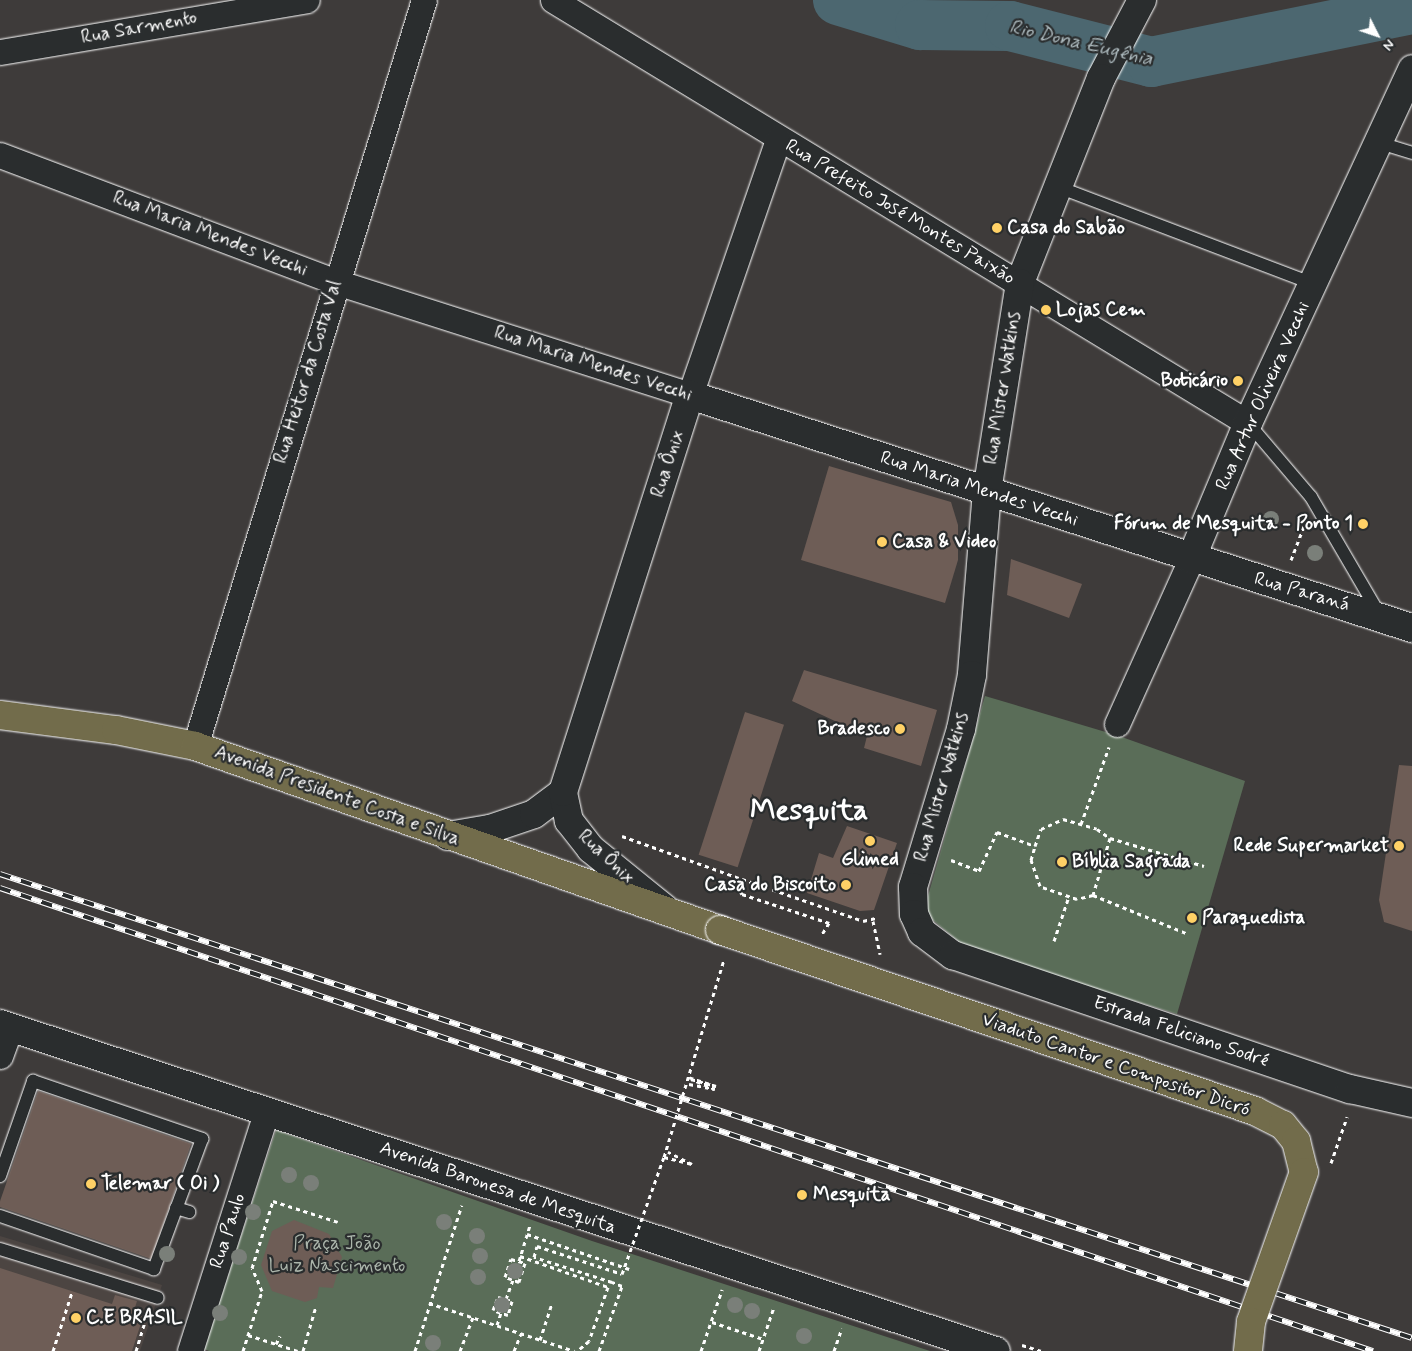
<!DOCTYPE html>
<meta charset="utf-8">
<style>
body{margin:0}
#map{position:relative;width:1412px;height:1351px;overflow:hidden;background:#3e3b3a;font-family:Mynerve,sans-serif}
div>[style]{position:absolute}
.built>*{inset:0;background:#4c4542}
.green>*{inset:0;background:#5a6d58}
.river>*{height:50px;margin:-25px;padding:0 25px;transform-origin:25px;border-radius:25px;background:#4c6770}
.building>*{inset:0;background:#6e5d56;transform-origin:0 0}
.path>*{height:3px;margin-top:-1.5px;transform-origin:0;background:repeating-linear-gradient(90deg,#fff 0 4px,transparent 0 8px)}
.roads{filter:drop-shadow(0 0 1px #fff) drop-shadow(0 0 1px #fff)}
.lane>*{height:12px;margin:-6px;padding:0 6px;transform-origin:6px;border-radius:6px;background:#2a2d2e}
.street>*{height:25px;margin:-12.5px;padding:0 12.5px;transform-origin:12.5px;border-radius:12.5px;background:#2a2d2e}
.secondary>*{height:28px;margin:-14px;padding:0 14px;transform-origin:14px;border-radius:14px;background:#2a2d2e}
.primary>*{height:28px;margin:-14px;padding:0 14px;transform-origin:14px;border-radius:14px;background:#726c4b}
.rail>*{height:5.5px;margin-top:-2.75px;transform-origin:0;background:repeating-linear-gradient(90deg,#2a2d2e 0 11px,#fff 0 22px);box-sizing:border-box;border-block:1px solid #fff}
.path-bridge>*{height:3px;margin-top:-1.5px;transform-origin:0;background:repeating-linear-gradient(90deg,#fff 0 4px,transparent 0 8px)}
.bridges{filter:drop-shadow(0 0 1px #fff) drop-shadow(0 0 1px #fff)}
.primary-bridge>*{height:28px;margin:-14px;padding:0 14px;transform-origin:14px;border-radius:14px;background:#726c4b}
.trees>*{width:16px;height:16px;margin:-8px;border-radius:50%;background:#7a7f79}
.dots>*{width:14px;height:14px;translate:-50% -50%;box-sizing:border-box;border:2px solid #2a2d2e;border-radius:50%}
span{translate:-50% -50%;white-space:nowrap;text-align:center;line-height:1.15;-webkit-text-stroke:4.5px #2a2d2e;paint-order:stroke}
.street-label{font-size:19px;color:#fff}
.poi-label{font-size:19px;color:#fff;font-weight:700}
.left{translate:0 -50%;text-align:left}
.right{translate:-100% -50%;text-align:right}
.park-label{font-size:19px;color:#acb6ac}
.water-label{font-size:20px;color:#aebbbf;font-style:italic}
.town-label{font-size:29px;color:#fff;font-weight:700}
.north{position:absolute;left:1352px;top:10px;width:50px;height:50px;-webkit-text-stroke:4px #2a2d2e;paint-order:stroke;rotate:131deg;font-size:14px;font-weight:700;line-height:20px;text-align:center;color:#fff}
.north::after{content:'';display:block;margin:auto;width:18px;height:22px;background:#fff;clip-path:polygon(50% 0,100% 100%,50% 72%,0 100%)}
</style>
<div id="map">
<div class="built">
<div style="clip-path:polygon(0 1236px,162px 1285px,140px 1351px,0 1351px)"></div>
</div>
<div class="green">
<div style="clip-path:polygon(985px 696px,1119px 736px,1245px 781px,1177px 1014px,969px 950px,928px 916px,926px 903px)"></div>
<div style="clip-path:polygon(276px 1130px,592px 1241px,930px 1351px,209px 1351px,204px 1349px)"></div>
</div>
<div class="river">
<div style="left:838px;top:0;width:86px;rotate:17deg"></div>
<div style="left:920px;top:25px;width:90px;rotate:0.6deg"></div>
<div style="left:1010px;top:26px;width:146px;rotate:14.3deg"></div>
<div style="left:1151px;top:62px;width:266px;rotate:-11.5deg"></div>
</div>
<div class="building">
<div style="clip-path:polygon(829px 466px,951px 502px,958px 525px,958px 560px,945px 603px,801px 560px)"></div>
<div style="clip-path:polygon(1011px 559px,1082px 584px,1069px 618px,1007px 595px)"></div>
<div style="clip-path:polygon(804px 670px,937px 710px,921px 766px,864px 748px,867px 736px,792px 701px)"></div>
<div style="left:745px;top:712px;width:41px;height:150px;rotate:18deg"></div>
<div style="clip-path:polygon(1399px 765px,1412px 766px,1412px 931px,1384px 922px,1379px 900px)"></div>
<div style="clip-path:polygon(847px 826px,897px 843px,874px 910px,860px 911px,807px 893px,819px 853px,833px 858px)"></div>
<div style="left:38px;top:1091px;width:162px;height:122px;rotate:19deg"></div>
<div style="clip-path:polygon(294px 1220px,329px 1234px,342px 1257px,333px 1288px,319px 1287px,317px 1298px,305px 1302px,272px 1291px,261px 1265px,272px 1231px)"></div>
<div style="clip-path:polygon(0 1268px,112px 1304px,115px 1295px,137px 1301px,134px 1311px,144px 1314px,132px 1351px,0 1351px)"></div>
</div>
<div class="path">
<div style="left:1291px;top:560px;width:36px;rotate:-69deg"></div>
<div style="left:1063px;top:819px;width:35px;rotate:16deg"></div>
<div style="left:1097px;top:829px;width:16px;rotate:35deg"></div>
<div style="left:1110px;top:838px;width:59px;rotate:106.6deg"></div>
<div style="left:1093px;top:895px;width:16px;rotate:166deg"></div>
<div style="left:1077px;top:899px;width:39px;rotate:-161deg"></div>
<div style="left:1040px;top:886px;width:28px;rotate:-109deg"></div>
<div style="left:1031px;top:860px;width:15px;rotate:-74deg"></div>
<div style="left:1035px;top:846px;width:18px;rotate:-71deg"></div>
<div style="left:1041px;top:829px;width:24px;rotate:-24deg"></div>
<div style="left:1081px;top:824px;width:82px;rotate:-70deg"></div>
<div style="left:622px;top:836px;width:127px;rotate:19.7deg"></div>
<div style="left:1110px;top:838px;width:98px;rotate:16.6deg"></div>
<div style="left:951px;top:860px;width:30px;rotate:21deg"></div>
<div style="left:979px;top:871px;width:43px;rotate:-65.2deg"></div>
<div style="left:997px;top:832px;width:40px;rotate:20.2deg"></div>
<div style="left:742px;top:894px;width:10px;rotate:-127deg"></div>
<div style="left:736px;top:886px;width:9px;rotate:-49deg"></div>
<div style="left:742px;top:879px;width:128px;rotate:19.1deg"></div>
<div style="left:863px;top:921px;width:13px;rotate:-13deg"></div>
<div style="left:1093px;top:895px;width:100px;rotate:22.2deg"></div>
<div style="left:873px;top:921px;width:34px;rotate:78deg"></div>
<div style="left:1054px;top:941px;width:47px;rotate:-71.6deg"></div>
<div style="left:689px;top:1084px;width:26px;rotate:11deg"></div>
<div style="left:715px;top:1089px;width:26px;rotate:-157deg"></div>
<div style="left:691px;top:1079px;width:26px;rotate:16deg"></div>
<div style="left:716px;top:1086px;width:28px;rotate:-162deg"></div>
<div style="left:664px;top:1157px;width:29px;rotate:14deg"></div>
<div style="left:692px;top:1164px;width:27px;rotate:-153deg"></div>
<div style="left:1331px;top:1163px;width:49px;rotate:-70.8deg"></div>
<div style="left:527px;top:1234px;width:108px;rotate:18.9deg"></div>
<div style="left:520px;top:1256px;width:93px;rotate:19.4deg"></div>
<div style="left:608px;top:1287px;width:57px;rotate:109.4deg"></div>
<div style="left:589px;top:1341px;width:16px;rotate:140deg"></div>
<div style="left:511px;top:1259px;width:15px;rotate:16deg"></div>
<div style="left:525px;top:1263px;width:20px;rotate:108deg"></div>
<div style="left:519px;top:1282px;width:15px;rotate:-160deg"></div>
<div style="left:505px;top:1277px;width:19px;rotate:-72deg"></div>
<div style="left:519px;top:1261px;width:37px;rotate:-73deg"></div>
<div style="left:498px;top:1297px;width:15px;rotate:16deg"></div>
<div style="left:512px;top:1301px;width:15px;rotate:106deg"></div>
<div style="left:508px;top:1315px;width:16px;rotate:-162deg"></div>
<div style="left:493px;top:1310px;width:14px;rotate:-69deg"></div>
<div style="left:506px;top:1299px;width:20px;rotate:-70deg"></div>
<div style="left:429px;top:1303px;width:153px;rotate:18.3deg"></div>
<div style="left:712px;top:1322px;width:54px;rotate:18.4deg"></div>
<div style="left:497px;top:1325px;width:13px;rotate:-72deg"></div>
<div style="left:248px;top:1335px;width:52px;rotate:17.7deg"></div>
<div style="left:540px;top:1340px;width:38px;rotate:-72deg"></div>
<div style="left:276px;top:1344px;width:9px;rotate:-63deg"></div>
<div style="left:1022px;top:1345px;width:21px;rotate:17deg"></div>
<div style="left:53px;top:1351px;width:62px;rotate:-72.1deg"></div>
<div style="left:136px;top:1351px;width:37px;rotate:-73deg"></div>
<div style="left:243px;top:1351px;width:63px;rotate:-72.4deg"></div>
<div style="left:262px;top:1291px;width:25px;rotate:-113deg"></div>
<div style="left:252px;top:1268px;width:70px;rotate:-72.6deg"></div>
<div style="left:273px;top:1201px;width:68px;rotate:17.9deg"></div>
<div style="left:303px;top:1351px;width:47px;rotate:-73.9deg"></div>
<div style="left:415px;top:1351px;width:153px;rotate:-72.2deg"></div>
<div style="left:460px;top:1351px;width:36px;rotate:-69deg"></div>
<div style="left:514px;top:1351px;width:18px;rotate:-68deg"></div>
<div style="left:599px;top:1351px;width:69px;rotate:-70.5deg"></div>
<div style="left:622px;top:1286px;width:11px;rotate:-158deg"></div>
<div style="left:701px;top:1351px;width:65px;rotate:-71deg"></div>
<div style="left:759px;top:1351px;width:46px;rotate:-71.2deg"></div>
<div style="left:834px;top:1351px;width:24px;rotate:-71deg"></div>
</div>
<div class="roads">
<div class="lane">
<div style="left:1380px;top:143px;width:34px;rotate:17deg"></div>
<div style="left:1061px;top:188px;width:271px;rotate:20.8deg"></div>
<div style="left:1248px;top:423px;width:97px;rotate:49.6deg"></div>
<div style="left:1311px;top:497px;width:137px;rotate:59.7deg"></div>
<div style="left:0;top:1176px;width:101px;rotate:-70.8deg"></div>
<div style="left:33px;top:1081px;width:179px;rotate:18.9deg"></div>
<div style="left:202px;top:1139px;width:139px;rotate:110.3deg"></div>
<div style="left:154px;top:1269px;width:163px;rotate:-161deg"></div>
<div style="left:176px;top:1208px;width:14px;rotate:17deg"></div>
<div style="left:0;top:1249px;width:165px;rotate:17.2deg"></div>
</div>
<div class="street">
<div style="left:553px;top:0;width:814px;rotate:31.33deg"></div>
<div style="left:0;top:52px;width:311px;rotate:-9.6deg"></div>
<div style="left:0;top:155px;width:359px;rotate:20.7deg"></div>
<div style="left:336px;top:282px;width:372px;rotate:17.7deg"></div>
<div style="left:690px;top:395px;width:271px;rotate:-71deg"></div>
<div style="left:1117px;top:724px;width:181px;rotate:-65.8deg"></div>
<div style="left:195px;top:746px;width:780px;rotate:-72.94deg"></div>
<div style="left:0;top:1056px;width:30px;rotate:-70deg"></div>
<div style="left:190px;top:1351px;width:253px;rotate:-72.3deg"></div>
</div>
<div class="secondary">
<div style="left:1142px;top:0;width:88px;rotate:117.7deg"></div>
<div style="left:1101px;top:78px;width:220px;rotate:111.6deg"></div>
<div style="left:1020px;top:283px;width:211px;rotate:99deg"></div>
<div style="left:987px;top:491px;width:185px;rotate:94.7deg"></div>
<div style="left:972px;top:675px;width:55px;rotate:101.5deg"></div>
<div style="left:961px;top:729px;width:165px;rotate:106.9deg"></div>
<div style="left:913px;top:887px;width:27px;rotate:88deg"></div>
<div style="left:914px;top:914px;width:20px;rotate:66deg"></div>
<div style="left:922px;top:932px;width:39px;rotate:37deg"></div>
<div style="left:953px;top:955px;width:419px;rotate:18.7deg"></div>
<div style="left:1350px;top:1089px;width:64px;rotate:12.7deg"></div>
<div style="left:1191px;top:559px;width:147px;rotate:-67.3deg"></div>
<div style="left:1248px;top:423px;width:390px;rotate:-65.1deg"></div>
<div style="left:448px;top:836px;width:43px;rotate:-9.5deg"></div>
<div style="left:490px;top:829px;width:46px;rotate:-18.8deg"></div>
<div style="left:534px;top:814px;width:36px;rotate:-37deg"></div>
<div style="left:665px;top:909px;width:95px;rotate:-141deg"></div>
<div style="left:591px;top:849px;width:36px;rotate:-128deg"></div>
<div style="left:569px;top:821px;width:30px;rotate:-102deg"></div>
<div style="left:563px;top:792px;width:417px;rotate:-72.3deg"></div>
<div style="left:690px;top:395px;width:759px;rotate:17.89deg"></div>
<div style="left:0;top:1024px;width:1048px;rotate:18.18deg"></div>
</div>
<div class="primary">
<div style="left:0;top:715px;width:117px;rotate:7.4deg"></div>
<div style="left:116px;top:730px;width:81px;rotate:11.4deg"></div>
<div style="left:195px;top:746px;width:556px;rotate:19.31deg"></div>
</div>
</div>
<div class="rail">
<div style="left:0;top:874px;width:1486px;rotate:18.19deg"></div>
<div style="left:0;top:888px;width:1449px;rotate:18.64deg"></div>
</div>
<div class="path-bridge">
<div style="left:742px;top:894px;width:92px;rotate:18.4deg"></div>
<div style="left:829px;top:923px;width:13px;rotate:122deg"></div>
<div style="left:612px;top:1282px;width:82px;rotate:-162.2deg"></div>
<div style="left:534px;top:1257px;width:11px;rotate:-75deg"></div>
<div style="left:537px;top:1246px;width:89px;rotate:18.2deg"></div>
<div style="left:622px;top:1274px;width:124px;rotate:-70.3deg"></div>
<div style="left:664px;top:1157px;width:206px;rotate:-73.1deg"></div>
</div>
<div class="bridges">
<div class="primary-bridge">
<div style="left:720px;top:930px;width:565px;rotate:18.69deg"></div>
<div style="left:1255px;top:1111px;width:31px;rotate:27deg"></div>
<div style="left:1283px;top:1125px;width:21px;rotate:51deg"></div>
<div style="left:1296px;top:1141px;width:32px;rotate:76deg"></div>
<div style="left:1304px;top:1172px;width:159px;rotate:109.5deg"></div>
<div style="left:1251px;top:1322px;width:29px;rotate:96deg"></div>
</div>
</div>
<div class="trees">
<div style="left:1271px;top:519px"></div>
<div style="left:1315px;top:553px"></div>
<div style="left:289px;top:1175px"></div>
<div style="left:311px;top:1183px"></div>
<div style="left:253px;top:1212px"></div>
<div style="left:444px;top:1222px"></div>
<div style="left:477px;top:1236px"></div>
<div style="left:167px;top:1254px"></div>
<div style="left:480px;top:1256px"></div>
<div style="left:239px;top:1257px"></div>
<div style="left:515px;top:1271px"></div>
<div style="left:478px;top:1277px"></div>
<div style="left:502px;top:1305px"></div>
<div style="left:735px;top:1305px"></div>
<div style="left:752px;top:1311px"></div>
<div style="left:220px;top:1313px"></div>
<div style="left:804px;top:1336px"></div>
<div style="left:433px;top:1343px"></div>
</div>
<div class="dots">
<div style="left:997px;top:228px;background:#ffd166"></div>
<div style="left:1046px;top:310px;background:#ffd166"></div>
<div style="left:1238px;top:381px;background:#ffd166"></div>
<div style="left:1363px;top:524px;background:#ffd166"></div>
<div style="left:882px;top:542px;background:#ffd166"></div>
<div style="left:900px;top:729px;background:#ffd166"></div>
<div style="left:870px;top:841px;background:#ffd166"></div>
<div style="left:1399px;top:846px;background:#ffd166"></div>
<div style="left:1062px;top:862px;background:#ffd166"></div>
<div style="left:846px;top:885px;background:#ffd166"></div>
<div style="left:1192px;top:918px;background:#ffd166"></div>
<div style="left:91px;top:1184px;background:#ffd166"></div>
<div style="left:802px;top:1195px;background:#ffd166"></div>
<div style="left:76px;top:1318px;background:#ffd166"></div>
</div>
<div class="street-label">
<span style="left:139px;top:28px;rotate:-10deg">Rua Sarmento</span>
<span style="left:900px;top:212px;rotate:31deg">Rua Prefeito José Montes Paixão</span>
<span style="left:210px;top:234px;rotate:21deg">Rua Maria Mendes Vecchi</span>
<span style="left:593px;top:364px;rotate:18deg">Rua Maria Mendes Vecchi</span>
<span style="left:308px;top:372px;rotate:-73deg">Rua Heitor da Costa Val</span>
<span style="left:1003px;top:388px;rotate:-81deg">Rua Mister Watkins</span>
<span style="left:1263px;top:396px;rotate:-66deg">Rua Artur Oliveira Vecchi</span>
<span style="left:668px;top:464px;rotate:-72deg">Rua Ônix</span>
<span style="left:979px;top:489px;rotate:18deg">Rua Maria Mendes Vecchi</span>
<span style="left:1302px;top:592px;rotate:16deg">Rua Paraná</span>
<span style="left:942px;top:787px;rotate:-74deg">Rua Mister Watkins</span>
<span style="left:337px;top:796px;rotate:20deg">Avenida Presidente Costa e Silva</span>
<span style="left:606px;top:857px;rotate:43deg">Rua Ônix</span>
<span style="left:1181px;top:1032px;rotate:19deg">Estrada Feliciano Sodré</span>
<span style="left:1116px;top:1065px;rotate:19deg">Viaduto Cantor e Compositor Dicró</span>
<span style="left:498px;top:1188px;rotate:19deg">Avenida Baronesa de Mesquita</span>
<span style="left:228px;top:1231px;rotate:-72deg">Rua Paulo</span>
</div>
<div class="poi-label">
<span class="left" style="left:1007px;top:228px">Casa do Sabão</span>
<span class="left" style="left:1056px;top:310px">Lojas Cem</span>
<span class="right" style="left:1228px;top:381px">Boticário</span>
<span class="right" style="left:1353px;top:524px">Fórum de Mesquita - Ponto 1</span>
<span class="left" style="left:892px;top:542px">Casa &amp; Video</span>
<span class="right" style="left:890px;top:729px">Bradesco</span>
<span class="right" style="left:1389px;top:846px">Rede Supermarket</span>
<span style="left:870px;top:860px">Glimed</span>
<span class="left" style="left:1072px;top:862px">Bíblia Sagrada</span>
<span class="right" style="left:836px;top:885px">Casa do Biscoito</span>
<span class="left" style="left:1202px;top:918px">Paraquedista</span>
<span class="left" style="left:101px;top:1184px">Telemar ( Oi )</span>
<span class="left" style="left:813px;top:1195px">Mesquita</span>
<span class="left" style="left:86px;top:1318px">C.E BRASIL</span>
</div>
<div class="park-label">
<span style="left:337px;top:1255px">Praça João<br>Luiz Nascimento</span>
</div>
<div class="water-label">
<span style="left:1081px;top:43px;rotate:13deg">Rio Dona Eugênia</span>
</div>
<div class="town-label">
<span style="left:809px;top:812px">Mesquita</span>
</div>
<div class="north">N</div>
</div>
